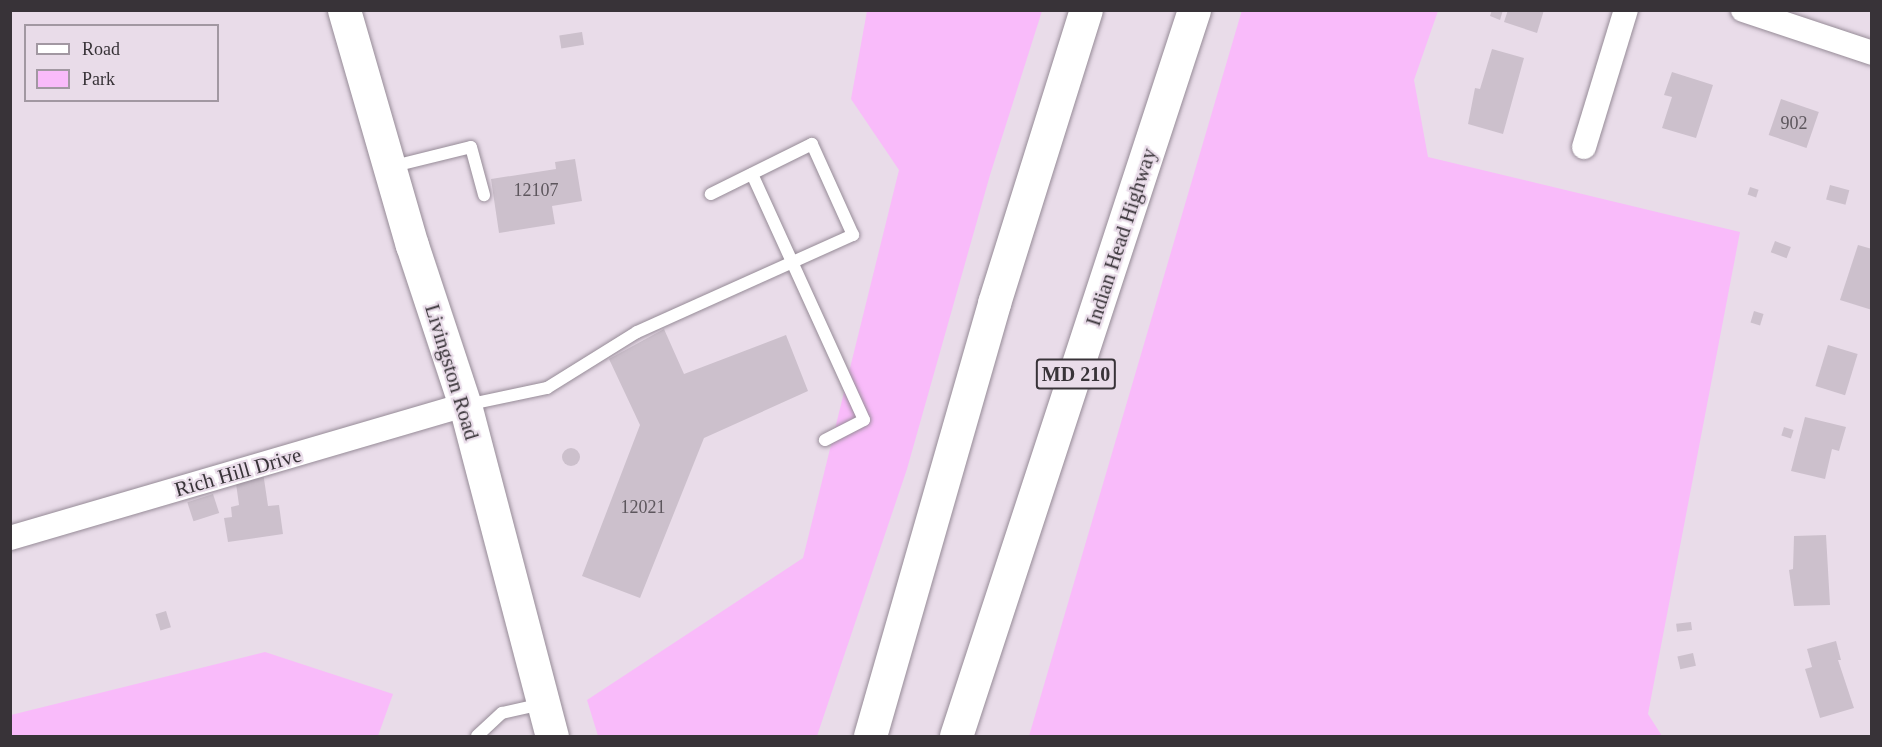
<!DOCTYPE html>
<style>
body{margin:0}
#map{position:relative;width:1882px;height:747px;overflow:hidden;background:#e9dce9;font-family:Georgia,serif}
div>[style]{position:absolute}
.green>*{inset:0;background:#f9bbfa}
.building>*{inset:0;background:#ccc0cc;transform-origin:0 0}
.round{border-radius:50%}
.roads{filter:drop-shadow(0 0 2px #968b97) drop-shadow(0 0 2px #968b97)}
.service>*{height:12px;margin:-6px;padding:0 6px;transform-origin:6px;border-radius:6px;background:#fff}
.minor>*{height:24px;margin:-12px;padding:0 12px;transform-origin:12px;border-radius:12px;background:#fff}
.secondary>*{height:33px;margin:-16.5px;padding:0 16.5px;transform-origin:16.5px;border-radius:16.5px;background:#fff}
.trunk>*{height:33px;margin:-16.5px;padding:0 16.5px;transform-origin:16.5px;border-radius:16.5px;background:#fff}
span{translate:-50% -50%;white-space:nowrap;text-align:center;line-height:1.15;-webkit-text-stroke:4.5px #e9dce9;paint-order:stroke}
.number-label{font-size:18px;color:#5d565d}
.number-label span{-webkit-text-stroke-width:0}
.shield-label span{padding:2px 4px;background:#e9dce9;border:2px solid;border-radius:4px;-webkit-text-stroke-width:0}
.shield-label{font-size:20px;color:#383338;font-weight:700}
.street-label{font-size:21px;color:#383338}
.frame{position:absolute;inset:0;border:12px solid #383338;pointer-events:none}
.legend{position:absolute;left:24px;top:24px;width:195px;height:78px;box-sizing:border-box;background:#e9dce9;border:2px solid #a298a2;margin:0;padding:8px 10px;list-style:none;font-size:18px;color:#383338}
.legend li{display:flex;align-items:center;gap:12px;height:30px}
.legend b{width:30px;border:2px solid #a298a2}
</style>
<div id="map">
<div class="green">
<div style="clip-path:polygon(1242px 10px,1438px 11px,1414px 80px,1428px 157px,1740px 232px,1648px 714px,1662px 736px,1029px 736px)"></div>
<div style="clip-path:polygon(867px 11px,1042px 11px,990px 175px,907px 469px,817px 736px,598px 736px,587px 700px,803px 558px,899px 170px,851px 99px)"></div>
<div style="clip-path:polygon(265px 652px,393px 694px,378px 736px,11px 736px,11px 715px)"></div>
</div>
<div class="building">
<div style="clip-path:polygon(1492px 10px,1503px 10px,1500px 20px,1490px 16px)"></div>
<div style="clip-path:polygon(1508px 10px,1544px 10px,1537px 33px,1504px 22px)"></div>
<div style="left:582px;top:32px;width:13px;height:23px;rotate:81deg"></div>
<div style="clip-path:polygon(1492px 49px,1524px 58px,1503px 134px,1468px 124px,1475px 88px,1480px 89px)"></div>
<div style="clip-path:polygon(1672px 72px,1713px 85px,1696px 138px,1662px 128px,1672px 97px,1664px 95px)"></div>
<div style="left:1781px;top:99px;width:40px;height:38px;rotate:19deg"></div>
<div style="clip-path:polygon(575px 159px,582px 201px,552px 206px,555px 224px,499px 233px,491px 179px,556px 169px,555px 162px)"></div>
<div style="left:1830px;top:185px;width:20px;height:15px;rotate:15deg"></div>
<div style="left:1750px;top:187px;width:9px;height:8px;rotate:18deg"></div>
<div style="left:1775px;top:241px;width:17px;height:12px;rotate:21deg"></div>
<div style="clip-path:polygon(1858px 245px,1872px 249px,1872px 310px,1840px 300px)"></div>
<div style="left:1754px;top:311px;width:10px;height:12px;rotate:17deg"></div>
<div style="clip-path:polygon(664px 329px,684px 374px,786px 335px,808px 391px,704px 438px,640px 598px,582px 576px,640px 425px,609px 359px)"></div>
<div style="left:1828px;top:345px;width:31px;height:43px;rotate:17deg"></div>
<div style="clip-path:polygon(1805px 417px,1846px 427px,1839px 451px,1832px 449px,1825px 479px,1791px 471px)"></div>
<div style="left:1784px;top:427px;width:10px;height:9px;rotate:17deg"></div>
<div class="round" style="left:562px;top:448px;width:18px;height:18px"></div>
<div style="clip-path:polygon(263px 472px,268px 506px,279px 505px,283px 534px,228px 542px,224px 518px,232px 517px,231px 507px,239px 505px,235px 476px)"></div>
<div style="left:213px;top:494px;width:20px;height:27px;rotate:72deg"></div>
<div style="clip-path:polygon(1826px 535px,1830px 605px,1794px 606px,1789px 570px,1793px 569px,1794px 536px)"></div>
<div style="left:166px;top:611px;width:17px;height:11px;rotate:73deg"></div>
<div style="left:1691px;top:622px;width:8px;height:15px;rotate:83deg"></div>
<div style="clip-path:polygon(1836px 641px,1841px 660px,1838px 660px,1854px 708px,1820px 718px,1805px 669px,1812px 667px,1807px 649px)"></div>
<div style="left:1693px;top:653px;width:13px;height:16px;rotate:77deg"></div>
</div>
<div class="roads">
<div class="service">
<div style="left:390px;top:167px;width:83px;rotate:-13.9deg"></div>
<div style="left:471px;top:147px;width:50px;rotate:74.8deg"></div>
<div style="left:752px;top:174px;width:270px;rotate:65.5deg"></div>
<div style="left:864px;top:420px;width:44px;rotate:152.9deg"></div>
<div style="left:466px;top:405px;width:83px;rotate:-11.9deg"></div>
<div style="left:547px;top:388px;width:106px;rotate:-31.9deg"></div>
<div style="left:637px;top:332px;width:237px;rotate:-24.2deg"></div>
<div style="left:853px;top:235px;width:100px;rotate:-114.3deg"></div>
<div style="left:812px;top:144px;width:113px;rotate:153.7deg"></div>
<div style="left:477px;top:736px;width:34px;rotate:-43deg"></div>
<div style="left:502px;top:713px;width:41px;rotate:-12.7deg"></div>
</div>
<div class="minor">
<div style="left:1743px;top:10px;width:136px;rotate:18.4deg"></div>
<div style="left:1584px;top:147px;width:143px;rotate:-73deg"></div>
<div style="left:10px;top:538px;width:474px;rotate:-16.3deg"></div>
</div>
<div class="secondary">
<div style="left:344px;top:10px;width:245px;rotate:73.9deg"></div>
<div style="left:412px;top:245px;width:169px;rotate:71.7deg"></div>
<div style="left:465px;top:405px;width:342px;rotate:75.3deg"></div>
</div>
<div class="trunk">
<div style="left:870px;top:736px;width:450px;rotate:-74deg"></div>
<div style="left:994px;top:303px;width:307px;rotate:-72.6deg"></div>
<div style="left:956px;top:736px;width:764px;rotate:-71.85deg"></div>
</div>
</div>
<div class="number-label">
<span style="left:1794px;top:123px">902</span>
<span style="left:536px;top:190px">12107</span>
<span style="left:643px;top:507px">12021</span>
</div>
<div class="shield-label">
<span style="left:1076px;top:374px">MD 210</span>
</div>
<div class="street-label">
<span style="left:1121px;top:237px;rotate:-72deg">Indian Head Highway</span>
<span style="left:452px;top:372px;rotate:73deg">Livingston Road</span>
<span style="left:238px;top:472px;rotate:-16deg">Rich Hill Drive</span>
</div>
<div class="frame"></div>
<ul class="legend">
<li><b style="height:8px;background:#fff"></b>Road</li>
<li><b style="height:16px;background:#f9bbfa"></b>Park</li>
</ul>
</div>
